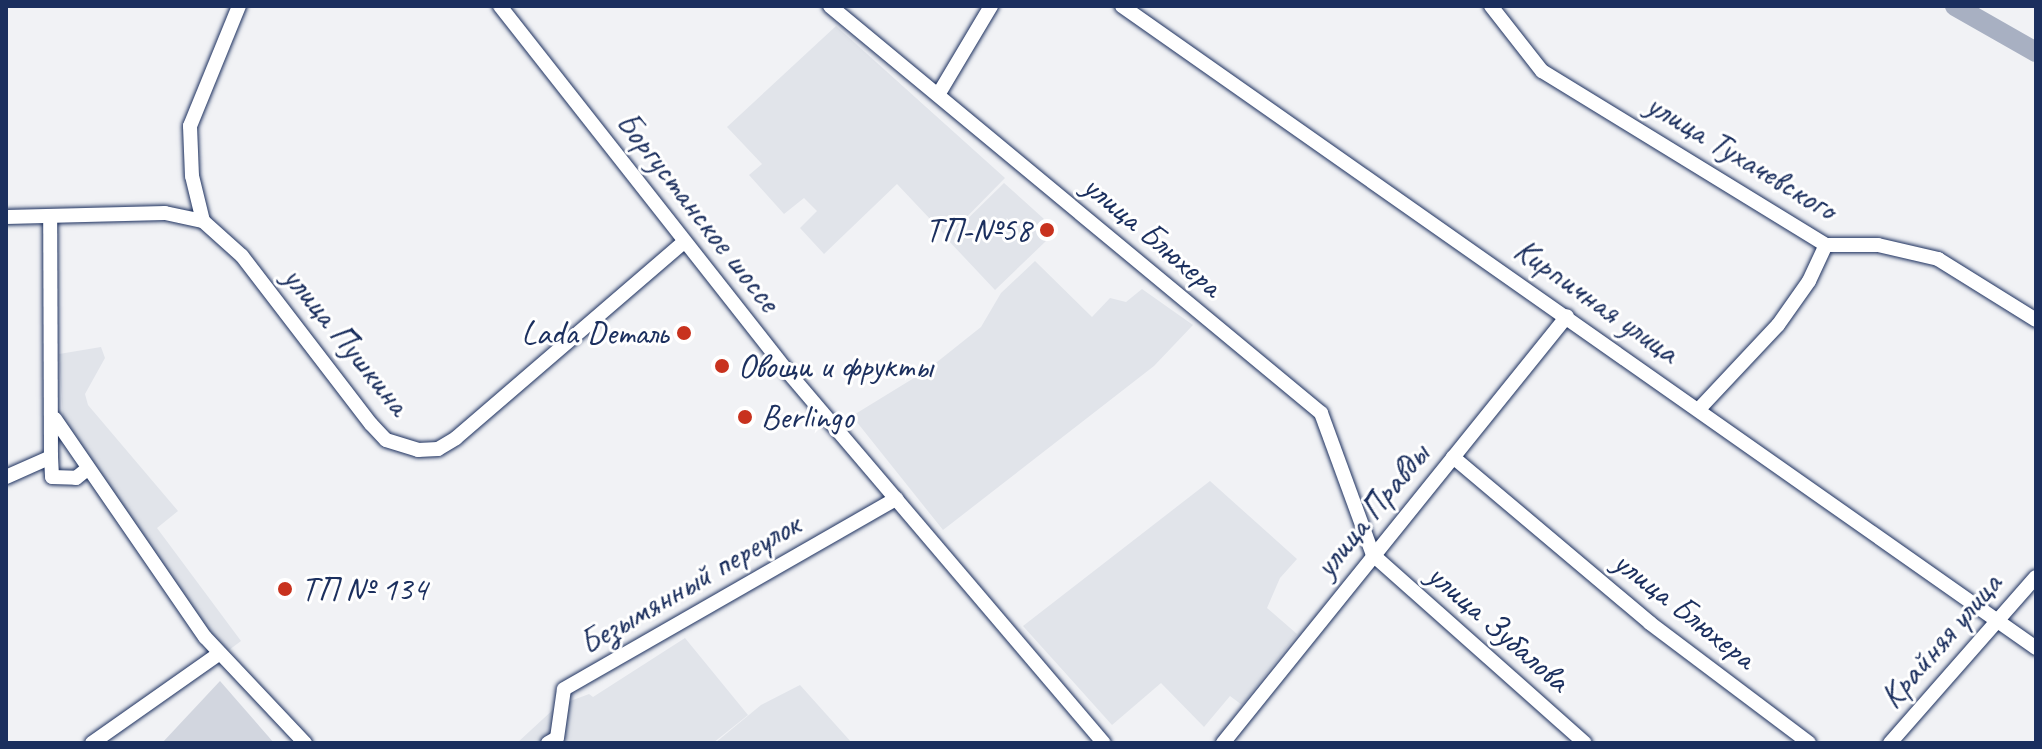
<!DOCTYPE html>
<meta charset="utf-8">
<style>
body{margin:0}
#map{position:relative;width:2042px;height:749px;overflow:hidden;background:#f1f2f5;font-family:Caveat,sans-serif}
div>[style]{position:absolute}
.built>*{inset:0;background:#e1e4ea}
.green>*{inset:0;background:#d2d6df}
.river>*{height:20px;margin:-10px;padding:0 10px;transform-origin:10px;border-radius:10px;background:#a8b0c2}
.roads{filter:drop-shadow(0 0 2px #1b2f5e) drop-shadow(0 0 2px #1b2f5e)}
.minor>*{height:14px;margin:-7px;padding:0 7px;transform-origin:7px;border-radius:7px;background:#fff}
.dots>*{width:22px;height:22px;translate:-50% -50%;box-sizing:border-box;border:4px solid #fff;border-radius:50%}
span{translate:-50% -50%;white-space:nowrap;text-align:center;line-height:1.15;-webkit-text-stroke:6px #fff;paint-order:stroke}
.street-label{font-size:34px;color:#1b2f5e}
.poi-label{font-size:34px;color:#1b2f5e}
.right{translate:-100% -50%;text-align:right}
.left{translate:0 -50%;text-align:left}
.frame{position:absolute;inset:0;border:8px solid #1b2f5e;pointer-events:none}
</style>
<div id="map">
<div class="built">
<div style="clip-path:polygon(836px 26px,1005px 178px,947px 237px,897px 184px,824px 254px,800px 228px,817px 211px,804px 198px,784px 214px,749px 175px,762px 164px,727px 127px)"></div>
<div style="clip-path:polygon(1004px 183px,1044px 219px,1034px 229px,1046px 241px,995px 290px,947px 239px)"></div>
<div style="clip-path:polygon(1035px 261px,1092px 317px,1110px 298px,1126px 302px,1142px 289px,1193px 325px,1154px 366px,943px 530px,852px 416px,927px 370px,981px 327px,1001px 293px)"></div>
<div style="clip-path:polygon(101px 347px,105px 358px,85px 394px,88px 405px,178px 511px,157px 528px,241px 641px,225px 653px,206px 634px,63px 419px,59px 354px)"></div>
<div style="clip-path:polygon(1210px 481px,1297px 559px,1280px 578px,1267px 608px,1297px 634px,1242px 705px,1230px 696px,1204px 727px,1161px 683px,1112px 725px,1023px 626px)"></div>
<div style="clip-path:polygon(685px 638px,748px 715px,713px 743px,517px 743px,557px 706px,589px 694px,593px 697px)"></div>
<div style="clip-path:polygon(800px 685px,852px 743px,715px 743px,761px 705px)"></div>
</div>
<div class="green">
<div style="clip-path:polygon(220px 681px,274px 743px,162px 743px)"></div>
</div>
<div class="river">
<div style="left:1955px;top:6px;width:93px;rotate:29.6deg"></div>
</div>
<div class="roads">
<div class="minor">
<div style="left:500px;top:6px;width:466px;rotate:51.8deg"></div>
<div style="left:788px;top:372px;width:487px;rotate:49.6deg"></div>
<div style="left:830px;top:6px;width:638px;rotate:39.66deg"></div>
<div style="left:1321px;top:413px;width:151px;rotate:69.9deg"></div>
<div style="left:1373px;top:555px;width:283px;rotate:41.6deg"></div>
<div style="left:1122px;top:6px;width:1117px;rotate:35.08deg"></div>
<div style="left:1491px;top:6px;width:83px;rotate:51.9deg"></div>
<div style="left:1542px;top:71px;width:333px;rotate:31.5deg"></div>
<div style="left:1826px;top:245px;width:52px"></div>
<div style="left:1878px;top:245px;width:62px;rotate:13.1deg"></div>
<div style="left:1938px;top:259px;width:115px;rotate:31.9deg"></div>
<div style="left:938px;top:95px;width:104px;rotate:-59.2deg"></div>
<div style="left:6px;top:217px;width:159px;rotate:-1.4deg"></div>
<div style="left:165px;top:213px;width:39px;rotate:12deg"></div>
<div style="left:203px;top:221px;width:52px;rotate:41.9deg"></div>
<div style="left:242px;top:256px;width:212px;rotate:52.5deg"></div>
<div style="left:371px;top:424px;width:22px;rotate:47deg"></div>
<div style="left:386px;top:440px;width:34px;rotate:17deg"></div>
<div style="left:418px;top:450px;width:20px;rotate:-3deg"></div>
<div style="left:438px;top:449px;width:21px;rotate:-31deg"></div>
<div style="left:456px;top:438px;width:301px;rotate:-40.7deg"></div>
<div style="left:203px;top:221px;width:46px;rotate:-103.7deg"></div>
<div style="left:192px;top:176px;width:50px;rotate:-92.3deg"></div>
<div style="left:190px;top:126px;width:130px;rotate:-67.8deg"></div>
<div style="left:1700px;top:408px;width:114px;rotate:-46.8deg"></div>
<div style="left:1778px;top:325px;width:54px;rotate:-54.8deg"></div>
<div style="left:1809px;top:281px;width:40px;rotate:-65deg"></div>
<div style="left:55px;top:419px;width:265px;rotate:55.5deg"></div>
<div style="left:205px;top:637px;width:146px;rotate:46.7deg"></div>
<div style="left:51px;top:457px;width:20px;rotate:87deg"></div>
<div style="left:52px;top:477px;width:24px;rotate:2deg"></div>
<div style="left:76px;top:478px;width:14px;rotate:-39deg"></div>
<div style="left:1453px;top:457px;width:258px;rotate:40.1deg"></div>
<div style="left:1650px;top:623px;width:199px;rotate:37deg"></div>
<div style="left:6px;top:477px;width:49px;rotate:-24deg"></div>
<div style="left:51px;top:457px;width:240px;rotate:-90.2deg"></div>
<div style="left:92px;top:743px;width:156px;rotate:-35.1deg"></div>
<div style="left:548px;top:743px;width:10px;rotate:-29deg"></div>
<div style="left:557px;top:738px;width:49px;rotate:-81.9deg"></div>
<div style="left:564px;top:689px;width:383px;rotate:-29.8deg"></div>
<div style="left:1223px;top:743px;width:548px;rotate:-51.14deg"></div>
<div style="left:1890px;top:743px;width:221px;rotate:-48.7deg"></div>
</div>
</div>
<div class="dots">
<div style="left:1047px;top:230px;background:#c8321e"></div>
<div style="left:684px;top:333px;background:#c8321e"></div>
<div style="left:722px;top:366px;background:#c8321e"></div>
<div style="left:745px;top:417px;background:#c8321e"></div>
<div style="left:285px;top:589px;background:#c8321e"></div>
</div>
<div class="street-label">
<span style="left:1742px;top:156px;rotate:31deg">улица Тухачевского</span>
<span style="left:699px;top:211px;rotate:52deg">Боргустанское шоссе</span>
<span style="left:1153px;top:235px;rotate:40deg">улица Блюхера</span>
<span style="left:1597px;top:300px;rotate:35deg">Кирпичная улица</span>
<span style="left:347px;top:340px;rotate:51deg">улица Пушкина</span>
<span style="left:1371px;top:510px;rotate:-51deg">улица Правды</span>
<span style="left:689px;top:583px;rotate:-30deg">Безымянный переулок</span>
<span style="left:1685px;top:609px;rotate:38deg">улица Блюхера</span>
<span style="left:1499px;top:627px;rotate:41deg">улица Зубалова</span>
<span style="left:1940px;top:640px;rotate:-49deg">Крайняя улица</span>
</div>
<div class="poi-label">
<span class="right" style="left:1031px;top:230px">ТП-№58</span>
<span class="right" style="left:668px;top:333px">Lada Dеталь</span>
<span class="left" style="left:738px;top:366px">Овощи и фрукты</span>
<span class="left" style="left:761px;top:417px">Berlingo</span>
<span class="left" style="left:301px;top:589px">ТП № 134</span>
</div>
<div class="frame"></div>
</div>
